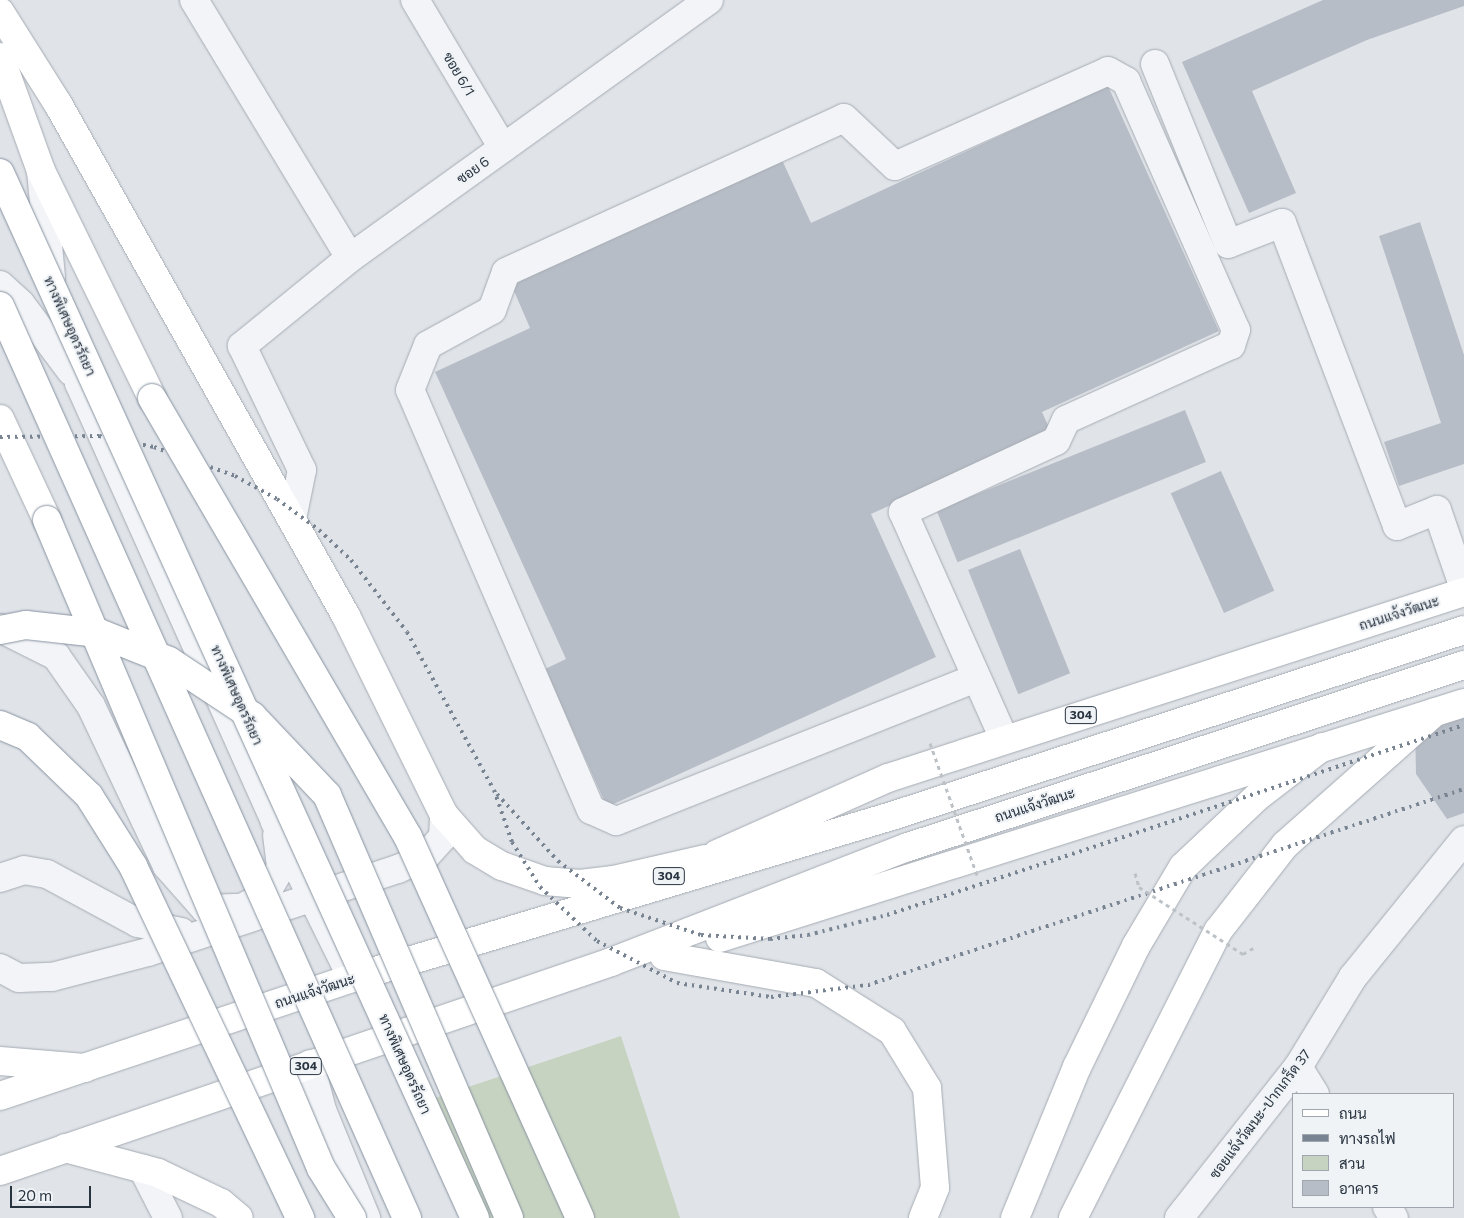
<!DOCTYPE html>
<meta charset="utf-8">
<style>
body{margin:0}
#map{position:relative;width:1464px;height:1218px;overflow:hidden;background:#e0e4e9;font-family:Commissioner,Sarabun,sans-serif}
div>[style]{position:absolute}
.green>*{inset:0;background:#c7d3c1}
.building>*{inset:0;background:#b7bdc6;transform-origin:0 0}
.path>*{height:3px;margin-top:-1.5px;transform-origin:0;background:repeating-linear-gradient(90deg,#bdc2c7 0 4px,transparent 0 8px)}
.roads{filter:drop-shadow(0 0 1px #a5abb3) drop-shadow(0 0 1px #a5abb3)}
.minor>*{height:28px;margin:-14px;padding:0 14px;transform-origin:14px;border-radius:14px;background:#f2f4f7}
.major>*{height:28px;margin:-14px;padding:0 14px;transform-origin:14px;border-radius:14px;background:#fff}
.highway>*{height:28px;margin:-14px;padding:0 14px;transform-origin:14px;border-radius:14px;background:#fff}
.rail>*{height:4px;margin-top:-2px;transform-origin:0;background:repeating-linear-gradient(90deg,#798492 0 2.5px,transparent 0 7.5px)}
.path-bridge>*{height:3px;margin-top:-1.5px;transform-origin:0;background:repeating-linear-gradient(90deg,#bdc2c7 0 4px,transparent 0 8px)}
.bridges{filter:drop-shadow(0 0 1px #8792a0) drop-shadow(0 0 1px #8792a0)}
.highway-bridge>*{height:28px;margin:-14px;padding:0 14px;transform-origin:14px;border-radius:14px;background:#fff}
span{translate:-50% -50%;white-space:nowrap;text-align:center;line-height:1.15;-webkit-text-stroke:4px #eff3f6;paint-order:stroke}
.shield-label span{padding:1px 4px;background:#eff3f6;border:1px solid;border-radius:4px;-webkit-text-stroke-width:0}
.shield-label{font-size:12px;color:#283340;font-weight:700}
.street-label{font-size:14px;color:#283340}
.legend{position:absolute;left:1292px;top:1093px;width:162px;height:115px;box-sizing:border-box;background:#eff3f6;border:1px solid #9fa6ad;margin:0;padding:6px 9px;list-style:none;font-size:15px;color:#283340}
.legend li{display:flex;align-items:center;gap:10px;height:25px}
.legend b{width:25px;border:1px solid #9fa6ad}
.scale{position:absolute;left:10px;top:1186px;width:81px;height:22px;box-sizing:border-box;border:2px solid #283340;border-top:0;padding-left:6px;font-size:15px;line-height:18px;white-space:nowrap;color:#283340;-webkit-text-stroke:4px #eff3f6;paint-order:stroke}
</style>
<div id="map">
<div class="green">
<div style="clip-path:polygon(621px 1036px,680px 1218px,471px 1218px,432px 1099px)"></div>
</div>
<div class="building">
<div style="clip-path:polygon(1323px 0,1464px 0,1464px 6px,1367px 40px,1252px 91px,1296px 193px,1249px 213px,1182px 62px)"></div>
<div style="clip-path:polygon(1108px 86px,1219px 331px,1042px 412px,1051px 432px,871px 514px,936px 657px,607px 807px,545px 669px,566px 659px,435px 372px,530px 328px,511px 284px,782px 160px,811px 223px)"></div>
<div style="clip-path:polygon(1420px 222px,1464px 355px,1464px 464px,1399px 486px,1384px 442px,1441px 423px,1379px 236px)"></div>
<div style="left:1185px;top:410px;width:56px;height:268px;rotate:68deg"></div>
<div style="left:1221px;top:471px;width:131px;height:55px;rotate:66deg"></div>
<div style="left:1020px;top:549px;width:134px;height:56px;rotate:68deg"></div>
<div style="clip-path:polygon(1464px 707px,1464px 813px,1447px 819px,1416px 774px,1415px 723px)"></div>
</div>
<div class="path">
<div style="left:1135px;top:873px;width:15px;rotate:74deg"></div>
<div style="left:1243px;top:954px;width:14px;rotate:-30deg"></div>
</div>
<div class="roads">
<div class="minor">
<div style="left:194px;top:0;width:301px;rotate:58.8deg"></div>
<div style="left:415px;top:0;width:172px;rotate:59.3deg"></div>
<div style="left:1155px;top:64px;width:194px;rotate:67.9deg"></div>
<div style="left:1228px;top:244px;width:58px;rotate:-21.3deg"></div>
<div style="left:1282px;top:223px;width:324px;rotate:69.2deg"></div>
<div style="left:1397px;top:526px;width:43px;rotate:-21.8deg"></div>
<div style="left:1437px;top:510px;width:83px;rotate:70.9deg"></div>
<div style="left:41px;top:171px;width:106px;rotate:84.6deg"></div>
<div style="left:0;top:285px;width:27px;rotate:42deg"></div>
<div style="left:20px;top:303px;width:85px;rotate:53.1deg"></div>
<div style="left:67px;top:340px;width:45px;rotate:74.4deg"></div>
<div style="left:79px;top:383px;width:481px;rotate:65.9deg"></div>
<div style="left:275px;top:822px;width:174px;rotate:63.7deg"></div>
<div style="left:292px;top:519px;width:50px;rotate:-78.5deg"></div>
<div style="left:302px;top:470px;width:138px;rotate:-115.8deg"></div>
<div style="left:242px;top:346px;width:139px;rotate:-39.2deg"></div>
<div style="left:350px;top:258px;width:442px;rotate:-35.7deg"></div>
<div style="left:0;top:628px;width:63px;rotate:26.6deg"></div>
<div style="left:56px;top:656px;width:61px;rotate:55deg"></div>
<div style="left:91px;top:706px;width:177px;rotate:64.6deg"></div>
<div style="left:167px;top:866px;width:57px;rotate:48.5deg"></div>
<div style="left:205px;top:909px;width:37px;rotate:-2deg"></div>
<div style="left:242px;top:908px;width:26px;rotate:-29deg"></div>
<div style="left:265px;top:895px;width:32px;rotate:-60deg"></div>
<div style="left:281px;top:867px;width:32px;rotate:-97deg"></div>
<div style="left:976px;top:678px;width:387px;rotate:158.3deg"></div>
<div style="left:616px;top:821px;width:27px;rotate:-156deg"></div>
<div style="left:591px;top:810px;width:457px;rotate:-113.3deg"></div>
<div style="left:410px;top:390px;width:48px;rotate:-68.2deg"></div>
<div style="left:428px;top:345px;width:73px;rotate:-28.7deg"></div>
<div style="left:492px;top:310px;width:40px;rotate:-69.8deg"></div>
<div style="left:506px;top:272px;width:371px;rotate:-24.5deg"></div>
<div style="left:844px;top:118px;width:70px;rotate:43.3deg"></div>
<div style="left:895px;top:166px;width:233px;rotate:-24deg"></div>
<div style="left:1108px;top:71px;width:21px;rotate:29deg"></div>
<div style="left:1126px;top:81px;width:272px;rotate:66.2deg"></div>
<div style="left:1236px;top:330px;width:16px;rotate:108deg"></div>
<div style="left:1231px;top:345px;width:181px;rotate:155.6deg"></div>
<div style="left:1066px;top:420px;width:23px;rotate:115deg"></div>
<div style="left:1056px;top:441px;width:169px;rotate:155.1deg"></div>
<div style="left:903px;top:512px;width:248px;rotate:66deg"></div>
<div style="left:0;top:878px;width:25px;rotate:-18deg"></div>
<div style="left:24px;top:870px;width:23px;rotate:10deg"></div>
<div style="left:47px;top:874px;width:103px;rotate:28.3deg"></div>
<div style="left:138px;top:923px;width:44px;rotate:11.8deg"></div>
<div style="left:0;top:968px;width:21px;rotate:28deg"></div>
<div style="left:19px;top:978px;width:33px;rotate:-2deg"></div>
<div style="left:52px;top:977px;width:99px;rotate:-14.6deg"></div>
<div style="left:148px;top:952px;width:263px;rotate:-18.4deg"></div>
<div style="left:398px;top:869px;width:30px;rotate:-24deg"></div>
<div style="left:425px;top:857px;width:27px;rotate:-48deg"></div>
<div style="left:443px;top:837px;width:22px;rotate:-87deg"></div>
<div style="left:310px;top:1064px;width:48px;rotate:75.4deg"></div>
<div style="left:322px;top:1110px;width:117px;rotate:67.8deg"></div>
<div style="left:1298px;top:1067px;width:32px;rotate:58deg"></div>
<div style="left:143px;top:1169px;width:55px;rotate:63deg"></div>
<div style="left:1387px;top:1207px;width:13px;rotate:58deg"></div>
<div style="left:1179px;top:1218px;width:192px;rotate:-51.8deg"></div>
<div style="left:1298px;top:1067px;width:105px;rotate:-58.6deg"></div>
<div style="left:1353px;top:977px;width:176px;rotate:-51deg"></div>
</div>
<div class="major">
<div style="left:717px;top:854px;width:187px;rotate:-24deg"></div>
<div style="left:888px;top:778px;width:605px;rotate:-17.9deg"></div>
<div style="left:720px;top:938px;width:780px;rotate:-17.53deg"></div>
<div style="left:0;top:1096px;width:371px;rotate:-18.5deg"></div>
<div style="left:352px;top:978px;width:567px;rotate:-16.71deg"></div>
<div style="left:895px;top:815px;width:598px;rotate:-18.01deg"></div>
<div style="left:0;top:1171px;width:646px;rotate:-18.88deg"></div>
<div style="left:611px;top:962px;width:318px;rotate:-21.2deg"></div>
<div style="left:908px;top:847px;width:585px;rotate:-18.13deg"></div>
</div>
<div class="highway">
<div style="left:0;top:12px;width:109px;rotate:57.8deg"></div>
<div style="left:58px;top:104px;width:587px;rotate:60.64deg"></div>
<div style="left:346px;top:616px;width:222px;rotate:63.8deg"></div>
<div style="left:444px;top:815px;width:47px;rotate:48.5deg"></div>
<div style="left:475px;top:850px;width:31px;rotate:31deg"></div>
<div style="left:502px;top:866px;width:46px;rotate:19.2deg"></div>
<div style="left:545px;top:881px;width:35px;rotate:5deg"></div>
<div style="left:580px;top:884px;width:34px;rotate:-7deg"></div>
<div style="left:614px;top:880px;width:94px;rotate:-12.9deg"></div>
<div style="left:0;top:57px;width:121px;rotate:70.2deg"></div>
<div style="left:41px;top:171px;width:253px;rotate:63.9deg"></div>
<div style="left:0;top:419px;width:111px;rotate:65deg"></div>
<div style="left:664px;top:956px;width:154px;rotate:10.1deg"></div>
<div style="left:816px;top:983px;width:90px;rotate:32.3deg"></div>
<div style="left:892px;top:1031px;width:67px;rotate:58.4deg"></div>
<div style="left:927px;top:1088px;width:100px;rotate:85.4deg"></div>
<div style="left:935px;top:1188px;width:32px;rotate:112deg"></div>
<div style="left:0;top:1061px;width:85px;rotate:4.7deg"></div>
<div style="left:65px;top:1148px;width:96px;rotate:15deg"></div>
<div style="left:158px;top:1173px;width:70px;rotate:25.5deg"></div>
<div style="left:221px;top:1203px;width:23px;rotate:40deg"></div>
<div style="left:1015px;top:1218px;width:163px;rotate:-67.7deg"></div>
<div style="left:1077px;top:1067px;width:135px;rotate:-64deg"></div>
<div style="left:1136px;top:946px;width:92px;rotate:-59.3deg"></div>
<div style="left:1183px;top:867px;width:102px;rotate:-43.4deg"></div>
<div style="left:1257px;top:797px;width:82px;rotate:-37.6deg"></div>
<div style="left:1073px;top:1218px;width:322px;rotate:-63.2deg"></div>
<div style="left:1218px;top:931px;width:109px;rotate:-52.1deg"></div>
<div style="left:1285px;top:845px;width:200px;rotate:-41.6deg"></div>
</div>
</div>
<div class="rail">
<div style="left:0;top:437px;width:99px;rotate:-0.6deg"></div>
<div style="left:99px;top:436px;width:56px;rotate:11.3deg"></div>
<div style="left:154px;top:447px;width:86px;rotate:19.7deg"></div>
<div style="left:235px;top:476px;width:48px;rotate:28.7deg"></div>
<div style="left:277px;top:499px;width:52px;rotate:36.4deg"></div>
<div style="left:319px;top:530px;width:44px;rotate:43.2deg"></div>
<div style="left:351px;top:560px;width:91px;rotate:52.1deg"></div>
<div style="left:407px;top:632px;width:180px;rotate:61.2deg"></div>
<div style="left:494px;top:790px;width:55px;rotate:70.9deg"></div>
<div style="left:512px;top:842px;width:53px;rotate:58.1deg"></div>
<div style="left:540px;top:887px;width:79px;rotate:43.5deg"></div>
<div style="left:597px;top:941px;width:90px;rotate:27.7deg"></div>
<div style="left:677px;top:983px;width:95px;rotate:8.5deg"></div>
<div style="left:771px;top:997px;width:98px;rotate:-7.1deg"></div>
<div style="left:868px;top:985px;width:627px;rotate:-18.2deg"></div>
<div style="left:497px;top:794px;width:91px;rotate:47.7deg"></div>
<div style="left:558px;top:861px;width:78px;rotate:37.2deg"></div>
<div style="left:620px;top:908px;width:85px;rotate:18.4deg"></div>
<div style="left:701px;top:935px;width:69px;rotate:3.3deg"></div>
<div style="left:770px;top:939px;width:38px;rotate:-6deg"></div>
<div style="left:808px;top:935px;width:81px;rotate:-14.2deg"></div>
<div style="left:887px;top:915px;width:607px;rotate:-18.23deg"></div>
</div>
<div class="path-bridge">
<div style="left:930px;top:743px;width:143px;rotate:70.4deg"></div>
<div style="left:1139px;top:887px;width:124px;rotate:32.8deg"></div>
</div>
<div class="bridges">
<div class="highway-bridge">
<div style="left:0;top:173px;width:1148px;rotate:65.56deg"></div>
<div style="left:0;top:306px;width:999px;rotate:65.95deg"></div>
<div style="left:152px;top:398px;width:508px;rotate:59.75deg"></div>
<div style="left:408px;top:837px;width:418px;rotate:65.7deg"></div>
<div style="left:47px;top:520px;width:704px;rotate:67.08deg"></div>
<div style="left:321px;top:1168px;width:59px;rotate:58.2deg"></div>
<div style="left:0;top:630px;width:26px;rotate:-11deg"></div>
<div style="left:26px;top:625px;width:73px;rotate:6.3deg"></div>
<div style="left:99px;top:633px;width:75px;rotate:21.8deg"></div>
<div style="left:169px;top:661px;width:100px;rotate:33.5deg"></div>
<div style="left:252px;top:716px;width:109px;rotate:46.5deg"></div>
<div style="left:327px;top:795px;width:460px;rotate:66.7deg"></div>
<div style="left:0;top:725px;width:30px;rotate:23deg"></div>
<div style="left:28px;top:737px;width:85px;rotate:44deg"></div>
<div style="left:89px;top:796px;width:83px;rotate:57.8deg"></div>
<div style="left:133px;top:866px;width:390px;rotate:64.6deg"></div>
</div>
</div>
<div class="shield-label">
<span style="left:1081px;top:715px">304</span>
<span style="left:669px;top:876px">304</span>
<span style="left:306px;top:1066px">304</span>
</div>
<div class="street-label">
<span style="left:459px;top:74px;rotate:59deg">ซอย 6/1</span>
<span style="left:473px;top:170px;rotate:-36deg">ซอย 6</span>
<span style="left:70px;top:326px;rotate:66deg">ทางพิเศษอุดรรัถยา</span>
<span style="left:1399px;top:613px;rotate:-18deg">ถนนแจ้งวัฒนะ</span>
<span style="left:237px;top:695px;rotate:66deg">ทางพิเศษอุดรรัถยา</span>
<span style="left:1035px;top:805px;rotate:-18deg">ถนนแจ้งวัฒนะ</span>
<span style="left:315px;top:991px;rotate:-18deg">ถนนแจ้งวัฒนะ</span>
<span style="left:405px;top:1064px;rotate:66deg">ทางพิเศษอุดรรัถยา</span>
<span style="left:1260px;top:1114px;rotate:-53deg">ซอยแจ้งวัฒนะ-ปากเกร็ด 37</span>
</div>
<ul class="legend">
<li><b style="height:6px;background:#fff"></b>ถนน</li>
<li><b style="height:6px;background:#798492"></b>ทางรถไฟ</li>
<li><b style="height:14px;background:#c7d3c1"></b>สวน</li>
<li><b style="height:14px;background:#b7bdc6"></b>อาคาร</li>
</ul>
<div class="scale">20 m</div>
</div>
